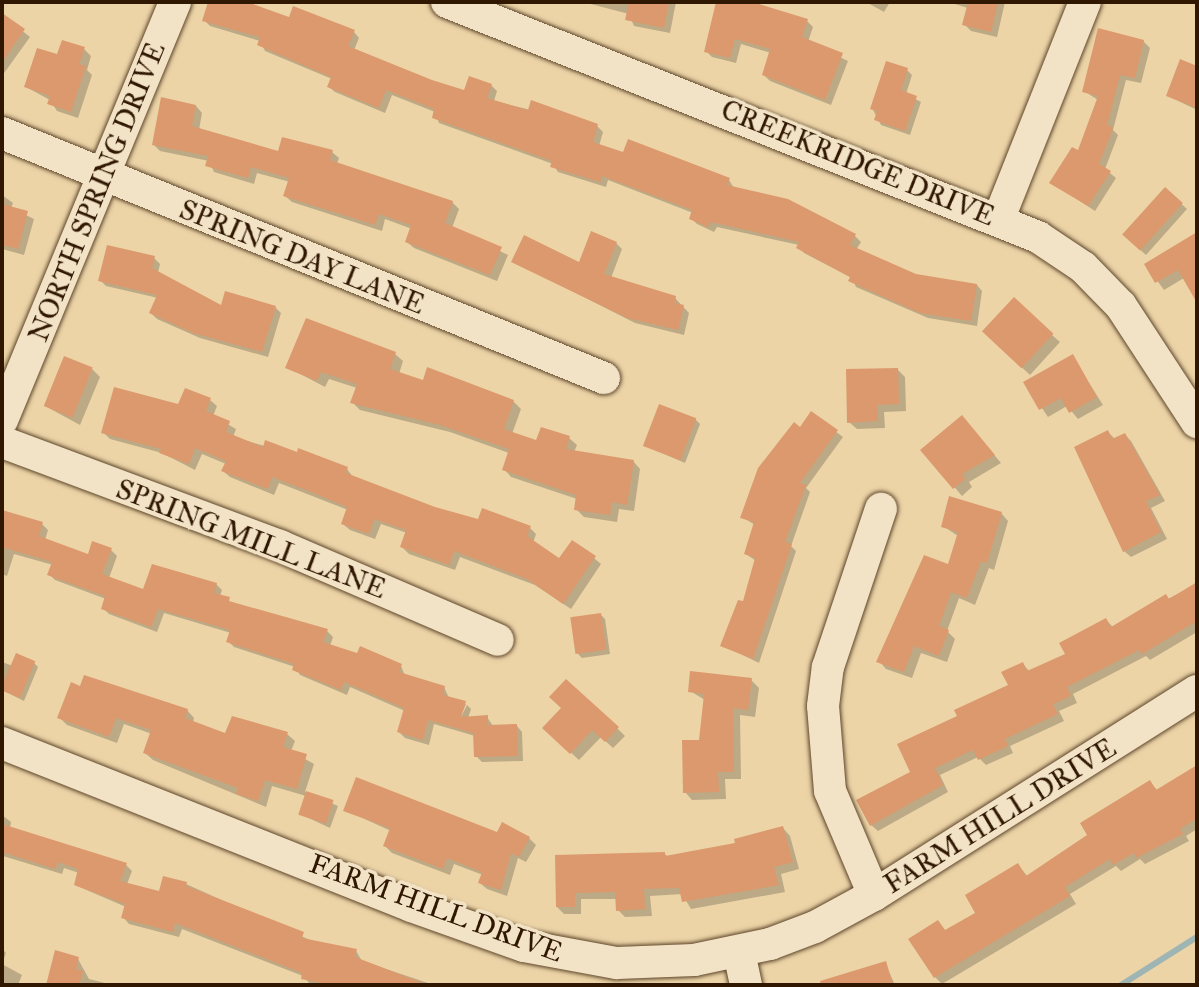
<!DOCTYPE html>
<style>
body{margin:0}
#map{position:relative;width:1199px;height:987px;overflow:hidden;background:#ecd4a7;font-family:"IM FELL Great Primer",serif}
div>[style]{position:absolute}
.shadow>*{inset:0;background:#0003}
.stream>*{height:6px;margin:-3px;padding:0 3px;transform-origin:3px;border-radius:3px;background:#9eb5b3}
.building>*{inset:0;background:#dc996d;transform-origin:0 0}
.roads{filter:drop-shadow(0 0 2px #5e462b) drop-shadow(0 0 2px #5e462b)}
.minor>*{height:32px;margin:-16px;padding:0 16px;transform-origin:16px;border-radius:16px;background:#f3e3c6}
span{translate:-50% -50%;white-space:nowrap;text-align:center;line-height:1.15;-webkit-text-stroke:7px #f3e3c6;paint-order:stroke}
.street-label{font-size:28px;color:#2f1702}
.frame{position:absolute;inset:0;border:4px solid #2f1702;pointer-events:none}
</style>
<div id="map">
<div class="shadow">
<div style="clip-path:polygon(209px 2px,247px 2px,290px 19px,354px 32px,359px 38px,354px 50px,431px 82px,465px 93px,491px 85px,497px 91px,494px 101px,597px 126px,603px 132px,599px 146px,624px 154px,629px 141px,729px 180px,734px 188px,788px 200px,855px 236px,861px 242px,856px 250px,915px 275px,977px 285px,982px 291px,977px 326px,928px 318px,856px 287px,852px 278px,804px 253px,799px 245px,717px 227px,714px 232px,697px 224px,691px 218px,693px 213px,608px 180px,606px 187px,558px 172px,553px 164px,439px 123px,435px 112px,392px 95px,385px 113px,335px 92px,329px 87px,332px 79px,265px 51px,260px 41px,210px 26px,204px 20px)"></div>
<div style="clip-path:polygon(583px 2px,676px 2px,670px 33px,634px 26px,629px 14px)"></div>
<div style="clip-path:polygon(718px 2px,807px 21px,813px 27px,808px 42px,848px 61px,831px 105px,770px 81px,764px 75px,771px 53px,741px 44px,736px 63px,712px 57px,706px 51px)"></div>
<div style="clip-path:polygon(866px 2px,890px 2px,884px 12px)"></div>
<div style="clip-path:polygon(948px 2px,1005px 2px,997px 37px,971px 31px,964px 24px,968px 8px)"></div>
<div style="clip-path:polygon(6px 18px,30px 37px,2px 76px,2px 25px)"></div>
<div style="clip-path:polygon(1143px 41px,1150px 48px,1141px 83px,1126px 80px,1113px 130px,1118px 135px,1105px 169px,1116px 178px,1095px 211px,1052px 183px,1079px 153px,1098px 100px,1084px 91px)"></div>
<div style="clip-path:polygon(84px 49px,91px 56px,87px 70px,92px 75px,78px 118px,57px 111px,50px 100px,26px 87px,58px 57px)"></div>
<div style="clip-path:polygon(1181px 61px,1197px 68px,1197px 110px,1168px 96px)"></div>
<div style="clip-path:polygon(907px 70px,912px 75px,906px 94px,921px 102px,910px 135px,881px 125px,872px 108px)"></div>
<div style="clip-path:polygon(196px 106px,202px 113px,199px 130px,279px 153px,332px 152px,339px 158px,337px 164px,452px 202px,459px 209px,452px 228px,508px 255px,497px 281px,414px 248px,407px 242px,412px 229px,385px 219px,382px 231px,292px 202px,285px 196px,290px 182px,257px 173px,254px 184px,214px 172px,209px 161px,160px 151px,153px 144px)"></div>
<div style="clip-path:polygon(1166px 190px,1187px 209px,1146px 255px,1129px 240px)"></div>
<div style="clip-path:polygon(2px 195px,13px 203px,11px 208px,34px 219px,24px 255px,2px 249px)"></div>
<div style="clip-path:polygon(1191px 237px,1197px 243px,1197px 299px,1184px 278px,1164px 290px,1148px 268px)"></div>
<div style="clip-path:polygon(616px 243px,622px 249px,611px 278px,675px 298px,689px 313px,684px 335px,635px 323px,513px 261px,580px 264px)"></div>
<div style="clip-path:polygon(154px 258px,160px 264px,158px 273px,223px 308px,275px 307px,281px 313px,268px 357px,200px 338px,157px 319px,151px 313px,158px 298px,106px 286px,100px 280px)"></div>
<div style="clip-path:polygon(1052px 335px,1060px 342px,1030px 375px,991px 339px)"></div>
<div style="clip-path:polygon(395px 354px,403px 361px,399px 374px,424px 382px,428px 369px,514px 402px,521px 409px,512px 434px,537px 442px,569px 438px,577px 445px,574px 452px,633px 461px,640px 469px,634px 511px,619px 509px,617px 522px,584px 517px,576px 509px,577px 499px,511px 477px,504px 469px,509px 453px,450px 432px,360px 410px,352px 402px,357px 388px,329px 379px,325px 387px,287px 367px)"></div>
<div style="clip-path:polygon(1072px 356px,1103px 405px,1078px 419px,1067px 406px,1048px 417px,1025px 383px)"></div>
<div style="clip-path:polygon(92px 369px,100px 377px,80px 425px,45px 406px)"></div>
<div style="clip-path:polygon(897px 369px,905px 377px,906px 411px,884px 412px,885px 428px,857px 429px,849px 422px)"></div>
<div style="clip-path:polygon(210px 400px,217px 406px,213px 416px,236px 429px,233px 437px,347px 469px,353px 477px,435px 509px,479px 521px,530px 528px,536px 534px,533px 543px,560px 560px,594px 558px,601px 564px,571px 609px,535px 585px,460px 557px,455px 570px,409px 554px,402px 547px,407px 533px,381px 524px,375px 539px,350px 530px,343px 524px,348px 510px,279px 483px,274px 495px,230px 477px,223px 471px,226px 464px,202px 454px,195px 470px,162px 453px,110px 439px,103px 432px)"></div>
<div style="clip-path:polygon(812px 414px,843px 437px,806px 488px,810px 492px,791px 546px,796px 551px,759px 663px,722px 645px,744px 604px,756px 561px,746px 554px,755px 525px,742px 517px)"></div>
<div style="clip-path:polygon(695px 419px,700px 424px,685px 463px,646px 446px)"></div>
<div style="clip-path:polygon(969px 425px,1001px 463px,969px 482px,972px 487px,962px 496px,923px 450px)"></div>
<div style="clip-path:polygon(1108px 432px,1115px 439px,1125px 435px,1131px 441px,1165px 501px,1151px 508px,1167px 539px,1131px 557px,1124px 551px)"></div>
<div style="clip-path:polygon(2px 511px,42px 524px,48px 530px,45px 540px,89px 556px,111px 550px,117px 556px,109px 578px,144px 591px,216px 584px,222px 590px,220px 596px,235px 605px,327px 631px,333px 637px,330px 646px,401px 666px,405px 676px,444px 687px,449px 698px,466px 704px,457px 725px,467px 705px,471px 709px,468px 718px,487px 717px,493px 726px,517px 726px,522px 732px,523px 761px,482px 762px,476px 756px,475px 736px,434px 724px,429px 745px,405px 738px,399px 732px,405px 711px,350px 687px,347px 695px,300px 675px,295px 667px,234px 647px,228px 641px,231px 633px,164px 613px,157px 632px,109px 614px,103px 608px,106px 599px,55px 580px,49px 574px,53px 565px,14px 554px,7px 576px,2px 574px)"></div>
<div style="clip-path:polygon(1001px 513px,1008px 521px,994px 570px,989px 568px,975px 605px,959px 598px,947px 631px,955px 639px,947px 662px,921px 653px,912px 678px,886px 669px,879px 661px,949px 566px,958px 536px,943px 526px)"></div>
<div style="clip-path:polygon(1197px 584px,1197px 632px,1150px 660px,1146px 656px,1073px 694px,1077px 703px,1059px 711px,1064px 721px,1010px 746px,1013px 753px,986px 765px,978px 757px,940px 775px,948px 792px,878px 831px,871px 825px,959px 717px,1010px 686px,1023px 664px,1030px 672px,1068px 654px,1106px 620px,1113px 627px)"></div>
<div style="clip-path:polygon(600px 614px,605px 619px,610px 654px,582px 658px,578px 654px)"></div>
<div style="clip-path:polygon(2px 662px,13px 666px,34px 663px,38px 667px,24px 701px,2px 690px)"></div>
<div style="clip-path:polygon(751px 680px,759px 688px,755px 717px,740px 715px,741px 779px,725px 779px,726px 799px,692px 800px,685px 792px,700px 741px,705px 700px,690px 691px)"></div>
<div style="clip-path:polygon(187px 710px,194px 718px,193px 723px,227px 735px,287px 734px,295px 741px,291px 751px,314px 764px,305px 792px,338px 806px,330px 828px,300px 814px,306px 796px,272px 786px,266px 807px,153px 760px,145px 753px,152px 734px,124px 724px,117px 743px,67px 725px,59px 717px)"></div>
<div style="clip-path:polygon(544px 728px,617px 728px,625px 736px,613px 748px,601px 737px,579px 760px)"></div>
<div style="clip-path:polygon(1197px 767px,1197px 829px,1186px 836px,1189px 841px,1145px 864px,1140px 859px,1121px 871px,1116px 866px,1070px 894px,1076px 904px,942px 984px,935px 977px,911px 940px,938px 922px,946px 931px,977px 913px,1018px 865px,1028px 877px,1090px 836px,1150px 782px,1158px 791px)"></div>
<div style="clip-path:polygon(345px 810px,529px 838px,536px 845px,526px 862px,518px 858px,507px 896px,487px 889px,480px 883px,483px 875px,454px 864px,450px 875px,392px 853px,385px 846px,391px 831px)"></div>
<div style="clip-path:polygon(2px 815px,11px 822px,10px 828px,126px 865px,132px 871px,127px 884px,160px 894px,186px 884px,310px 940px,356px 951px,362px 961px,434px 985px,311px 985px,303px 976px,182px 929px,179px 937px,129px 924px,123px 917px,126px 907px,75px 885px,79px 873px,64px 868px,62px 874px,3px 856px,2px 862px)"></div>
<div style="clip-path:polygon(783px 828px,790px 836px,799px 869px,781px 874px,785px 892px,691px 909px,682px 894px,650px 896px,652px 916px,625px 917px,618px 910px,617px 899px,581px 899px,581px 914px,564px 914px,557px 907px,556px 857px,664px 853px,668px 857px,737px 845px)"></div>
<div style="clip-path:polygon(2px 948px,6px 953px,2px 964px,22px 975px,18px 985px,2px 985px)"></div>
<div style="clip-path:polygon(56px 953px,78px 959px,89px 979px,113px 985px,47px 985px)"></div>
<div style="clip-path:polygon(885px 963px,895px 985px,815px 985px)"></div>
</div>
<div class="stream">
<div style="left:1121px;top:985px;width:90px;rotate:-32.3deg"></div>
</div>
<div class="building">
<div style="clip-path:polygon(208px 2px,247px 2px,289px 17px,293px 6px,355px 30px,348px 46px,432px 80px,464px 90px,469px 76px,492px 84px,487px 98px,528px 110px,531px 100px,598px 124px,593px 142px,623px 152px,628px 139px,730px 178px,727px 185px,788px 199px,856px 234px,850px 245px,916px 274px,977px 284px,971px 321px,920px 313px,848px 281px,850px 277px,796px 248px,799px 242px,711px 222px,708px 227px,689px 219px,692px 210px,602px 176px,600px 182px,550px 167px,552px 161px,432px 118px,434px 109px,386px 90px,379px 108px,327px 87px,331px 77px,257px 45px,260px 37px,202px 21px)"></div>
<div style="clip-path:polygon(629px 2px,669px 2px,664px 28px,625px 20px)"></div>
<div style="clip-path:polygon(716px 2px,759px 4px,808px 19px,802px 37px,843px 53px,825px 100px,762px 75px,770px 49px,735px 39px,730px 58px,704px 52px)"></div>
<div style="clip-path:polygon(968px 2px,998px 2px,991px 32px,962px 25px)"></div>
<div style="clip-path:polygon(2px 13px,25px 29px,2px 62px)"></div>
<div style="clip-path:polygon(1098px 28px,1144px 40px,1135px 78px,1120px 75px,1107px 125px,1113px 128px,1099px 164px,1111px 171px,1088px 206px,1049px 183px,1072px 147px,1078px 150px,1098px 96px,1082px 92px)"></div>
<div style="clip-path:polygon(62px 40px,85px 47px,79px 64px,86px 66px,71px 112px,47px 104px,50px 96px,24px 87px,37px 48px,57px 54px)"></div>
<div style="clip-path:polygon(1180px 59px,1197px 66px,1197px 108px,1166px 96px)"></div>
<div style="clip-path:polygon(886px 61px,908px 68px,901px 90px,917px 96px,905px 131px,874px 120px,877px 111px,870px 109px)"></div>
<div style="clip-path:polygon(161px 97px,196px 105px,192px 126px,278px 151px,282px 137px,333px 150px,330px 160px,453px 201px,445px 223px,502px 247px,490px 275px,405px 242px,411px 225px,379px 214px,375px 225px,283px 196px,289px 178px,251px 167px,248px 178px,205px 166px,208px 156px,152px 145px)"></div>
<div style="left:1165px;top:187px;width:24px;height:64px;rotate:42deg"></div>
<div style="clip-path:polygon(2px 204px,28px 211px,18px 249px,2px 245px)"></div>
<div style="clip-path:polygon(591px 231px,617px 242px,604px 274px,676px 296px,675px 303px,684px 305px,678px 330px,627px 318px,511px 262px,524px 235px,579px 262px)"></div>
<div style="clip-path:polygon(1197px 232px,1197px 303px,1178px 270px,1155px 283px,1144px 264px)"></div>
<div style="clip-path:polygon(107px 245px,155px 256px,152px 268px,221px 305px,225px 291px,276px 306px,262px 352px,193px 333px,149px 313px,157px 295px,98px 281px)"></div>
<div style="left:1014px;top:297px;width:54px;height:47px;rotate:43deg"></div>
<div style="clip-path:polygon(306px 318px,396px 352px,390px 369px,423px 380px,427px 367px,514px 400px,504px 429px,536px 440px,541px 427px,570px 436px,566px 449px,634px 460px,627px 505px,612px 502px,610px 515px,574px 510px,576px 495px,502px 470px,509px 449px,440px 425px,350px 403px,357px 384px,321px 372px,317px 381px,285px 368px)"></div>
<div style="clip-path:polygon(1073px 354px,1097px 397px,1069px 413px,1061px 398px,1039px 410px,1023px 382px)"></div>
<div style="left:64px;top:356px;width:31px;height:54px;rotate:22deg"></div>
<div style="clip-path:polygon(898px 368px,899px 404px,877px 405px,878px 421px,847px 423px,846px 369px)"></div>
<div style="clip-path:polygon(114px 387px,178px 404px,185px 388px,211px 398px,206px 411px,230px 421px,226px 432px,263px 447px,265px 440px,297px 452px,298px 448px,348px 467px,346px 473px,435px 507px,478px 519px,482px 508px,531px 526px,527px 536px,559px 558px,572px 540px,596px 556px,563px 604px,527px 579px,454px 551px,449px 565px,400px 547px,406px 530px,374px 519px,369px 534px,341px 524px,347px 507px,311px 492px,272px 477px,268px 489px,221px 471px,226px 461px,195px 448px,189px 464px,159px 453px,161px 449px,101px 433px)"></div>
<div style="left:659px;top:404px;width:40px;height:45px;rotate:21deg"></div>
<div style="clip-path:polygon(811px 411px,838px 430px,800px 483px,806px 485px,785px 542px,792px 544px,753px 659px,720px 646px,738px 600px,743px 601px,755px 558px,744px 554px,754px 522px,740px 518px,758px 468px,794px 422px,800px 427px)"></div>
<div style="clip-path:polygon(962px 415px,995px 455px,962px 474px,965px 479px,953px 489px,920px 450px)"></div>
<div style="clip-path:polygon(1108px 430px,1112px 439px,1125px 433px,1160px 495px,1146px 501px,1161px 532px,1123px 552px,1074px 447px)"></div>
<div style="clip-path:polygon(949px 496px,1002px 512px,987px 563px,981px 561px,967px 598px,951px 592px,939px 626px,949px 630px,939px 656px,914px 646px,904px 672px,876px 662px,924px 555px,948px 564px,958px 532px,941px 527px)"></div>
<div style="clip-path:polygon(2px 510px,43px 522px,39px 536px,88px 554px,92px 541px,112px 548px,102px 574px,143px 589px,152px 564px,217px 583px,214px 593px,230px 597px,229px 601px,328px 629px,323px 642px,357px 653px,360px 646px,402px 664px,399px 672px,445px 686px,443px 695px,466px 701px,461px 717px,488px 715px,488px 725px,517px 724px,518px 756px,474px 757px,473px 733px,428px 720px,423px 740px,397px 732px,404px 708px,344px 682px,341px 690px,292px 670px,294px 664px,226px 642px,230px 630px,158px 609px,151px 627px,101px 609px,105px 596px,47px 575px,52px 562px,2px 547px)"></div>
<div style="clip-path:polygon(1197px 582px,1197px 621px,1142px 654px,1139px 650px,1067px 687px,1071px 696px,1053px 704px,1058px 714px,1005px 739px,1008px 746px,978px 760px,973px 750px,935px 768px,943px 785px,870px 826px,856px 800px,910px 772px,897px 744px,957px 716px,954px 710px,1008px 685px,1001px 672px,1023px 662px,1027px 671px,1065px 654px,1059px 643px,1106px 618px,1111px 627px,1166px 594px,1169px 599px)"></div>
<div style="left:601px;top:613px;width:37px;height:31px;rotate:82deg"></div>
<div style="left:16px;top:653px;width:21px;height:40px;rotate:23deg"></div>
<div style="clip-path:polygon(690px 671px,752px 678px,748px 710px,733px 708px,734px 772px,718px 772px,719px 792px,683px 793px,682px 740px,699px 740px,704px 694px,688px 692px)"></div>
<div style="clip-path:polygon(84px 675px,188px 709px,185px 718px,225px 733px,232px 716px,288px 732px,283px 747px,307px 754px,297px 789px,265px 780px,258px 801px,236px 794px,238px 788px,143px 753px,151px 730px,116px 718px,109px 737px,57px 718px,71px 682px,80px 686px)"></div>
<div style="clip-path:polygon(566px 679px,619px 727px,605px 742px,592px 730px,570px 754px,542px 728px,561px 708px,549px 697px)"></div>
<div style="clip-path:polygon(1197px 765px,1197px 818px,1180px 829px,1183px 834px,1136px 858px,1134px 853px,1113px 865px,1110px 859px,1065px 887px,1070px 896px,934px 978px,908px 939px,938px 920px,945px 930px,975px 913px,965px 895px,1018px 863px,1026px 876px,1087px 835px,1080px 823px,1150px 780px,1156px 790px)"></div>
<div style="clip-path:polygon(356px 777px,497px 832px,502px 822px,530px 837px,519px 857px,511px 853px,501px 890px,478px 883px,482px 872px,447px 858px,443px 869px,383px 846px,390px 828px,343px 811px)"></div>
<div style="left:306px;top:791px;width:29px;height:25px;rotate:18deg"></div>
<div style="clip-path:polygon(2px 824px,127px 863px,120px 881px,159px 891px,163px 876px,187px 882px,186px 886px,304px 932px,302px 938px,357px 949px,355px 957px,428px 985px,332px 985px,301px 979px,302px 973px,175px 923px,173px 932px,121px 918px,125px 904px,74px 885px,78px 869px,58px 862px,55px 869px,2px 852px)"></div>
<div style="clip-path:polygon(783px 826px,793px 862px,774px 867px,779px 885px,682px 902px,679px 888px,644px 889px,645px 909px,616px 911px,615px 892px,575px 893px,575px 907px,556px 907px,555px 855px,665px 852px,665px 856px,735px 843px,734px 839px)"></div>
<div style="clip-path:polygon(55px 950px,79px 957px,76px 969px,83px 971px,79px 985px,46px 985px)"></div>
<div style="clip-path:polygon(886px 961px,893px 985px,821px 985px,820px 981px)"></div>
</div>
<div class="roads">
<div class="minor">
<div style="left:447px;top:2px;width:636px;rotate:21.68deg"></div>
<div style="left:1038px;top:237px;width:54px;rotate:33.7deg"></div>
<div style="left:1083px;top:267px;width:54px;rotate:45.7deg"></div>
<div style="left:1121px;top:306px;width:139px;rotate:56.8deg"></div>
<div style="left:2px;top:133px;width:650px;rotate:22.15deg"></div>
<div style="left:999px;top:218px;width:232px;rotate:-68.3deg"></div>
<div style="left:2px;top:420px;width:452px;rotate:-67.5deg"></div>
<div style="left:2px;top:442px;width:297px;rotate:20.5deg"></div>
<div style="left:280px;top:546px;width:237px;rotate:23.3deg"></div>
<div style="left:2px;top:743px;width:440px;rotate:21.7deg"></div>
<div style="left:411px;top:906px;width:120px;rotate:19.5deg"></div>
<div style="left:524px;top:946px;width:95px;rotate:10.4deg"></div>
<div style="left:617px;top:963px;width:77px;rotate:-2.2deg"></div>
<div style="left:694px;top:960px;width:78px;rotate:-11.9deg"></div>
<div style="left:770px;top:944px;width:48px;rotate:-20.7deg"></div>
<div style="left:815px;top:927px;width:67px;rotate:-28.5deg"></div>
<div style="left:874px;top:895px;width:382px;rotate:-32.3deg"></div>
<div style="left:874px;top:895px;width:113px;rotate:-112.9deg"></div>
<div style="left:830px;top:791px;width:85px;rotate:-94.7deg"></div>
<div style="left:823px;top:706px;width:39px;rotate:-83deg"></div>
<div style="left:828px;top:667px;width:167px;rotate:-71.5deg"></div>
<div style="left:739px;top:952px;width:34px;rotate:78deg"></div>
</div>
</div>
<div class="street-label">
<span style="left:858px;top:163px;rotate:22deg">CREEKRIDGE DRIVE</span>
<span style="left:97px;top:192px;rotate:-68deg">NORTH SPRING DRIVE</span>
<span style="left:302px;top:257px;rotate:22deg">SPRING DAY LANE</span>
<span style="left:251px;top:539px;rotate:21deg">SPRING MILL LANE</span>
<span style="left:1000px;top:816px;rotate:-32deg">FARM HILL DRIVE</span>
<span style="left:436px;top:908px;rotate:20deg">FARM HILL DRIVE</span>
</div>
<div class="frame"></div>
</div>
